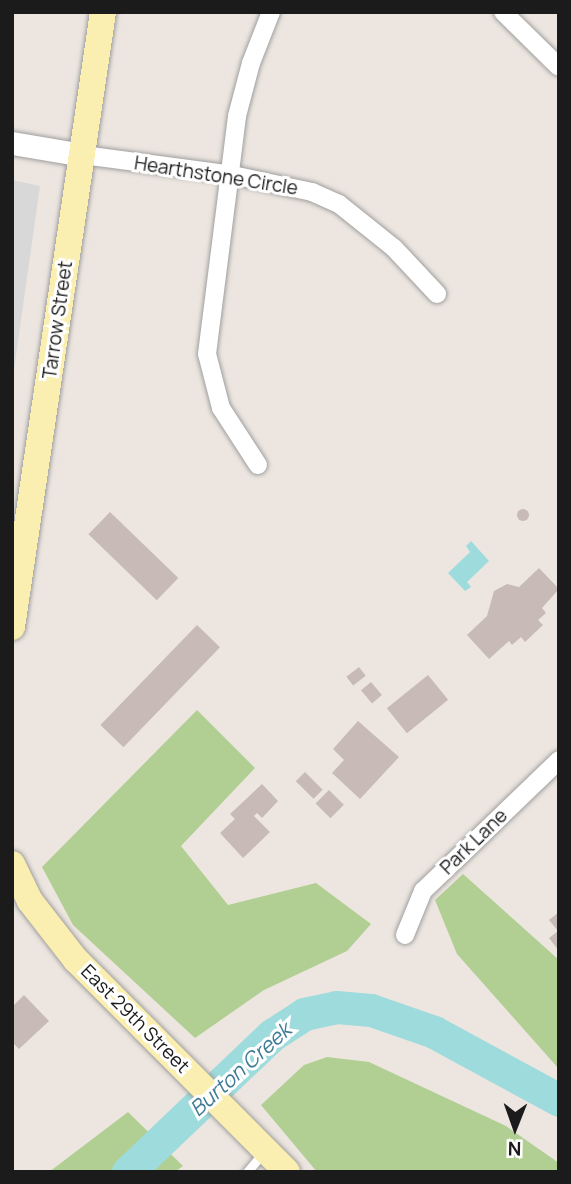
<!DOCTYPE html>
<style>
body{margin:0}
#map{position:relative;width:571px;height:1184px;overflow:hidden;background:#ede6e0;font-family:Manrope,sans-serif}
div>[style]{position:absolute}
.residential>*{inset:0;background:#d9d8d8}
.forest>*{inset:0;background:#b1ce93}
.water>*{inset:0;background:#9edbdc}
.river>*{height:33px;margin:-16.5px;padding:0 16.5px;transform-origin:16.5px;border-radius:16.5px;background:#9edbdc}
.building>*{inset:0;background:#c8bab6;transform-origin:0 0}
.round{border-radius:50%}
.roads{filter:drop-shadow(0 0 2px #9f9f9f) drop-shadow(0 0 2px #9f9f9f)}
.service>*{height:9px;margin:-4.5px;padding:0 4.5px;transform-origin:4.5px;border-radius:4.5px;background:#fff}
.minor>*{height:18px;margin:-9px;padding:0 9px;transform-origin:9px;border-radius:9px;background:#fff}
.tertiary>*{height:23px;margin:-11.5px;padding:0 11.5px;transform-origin:11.5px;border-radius:11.5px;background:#fff}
.secondary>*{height:26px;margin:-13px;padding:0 13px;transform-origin:13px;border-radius:13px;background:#faefb0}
span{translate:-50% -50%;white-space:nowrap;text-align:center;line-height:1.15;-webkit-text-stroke:6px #fff;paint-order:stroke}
.street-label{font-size:19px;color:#1b1b1b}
.water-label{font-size:21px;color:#3e7b94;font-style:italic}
.frame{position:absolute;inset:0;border:14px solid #1b1b1b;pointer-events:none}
.north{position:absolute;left:480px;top:1093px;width:70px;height:70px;-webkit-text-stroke:5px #fff;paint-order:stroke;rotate:181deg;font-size:19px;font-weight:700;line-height:28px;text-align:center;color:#1b1b1b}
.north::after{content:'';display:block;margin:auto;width:24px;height:32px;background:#1b1b1b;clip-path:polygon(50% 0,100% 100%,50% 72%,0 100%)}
</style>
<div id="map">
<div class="residential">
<div style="clip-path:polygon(12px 180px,40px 186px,12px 384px)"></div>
</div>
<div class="forest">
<div style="clip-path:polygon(197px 710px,255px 768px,181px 846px,228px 905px,316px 883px,371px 924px,347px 951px,264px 990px,195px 1038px,73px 925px,42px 867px)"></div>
<div style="clip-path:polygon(463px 874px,559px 960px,559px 1069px,457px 954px,435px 900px)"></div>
<div style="clip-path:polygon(327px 1057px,369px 1062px,506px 1126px,559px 1163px,559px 1172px,317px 1172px,261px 1105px,304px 1065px)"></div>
<div style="clip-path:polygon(128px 1112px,183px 1166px,175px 1172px,49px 1172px)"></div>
</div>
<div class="water">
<div style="clip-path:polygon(471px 541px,489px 561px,467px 582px,471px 587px,465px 591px,448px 573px,470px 552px,466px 546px)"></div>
</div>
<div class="river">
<div style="left:128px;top:1172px;width:199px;rotate:-43.6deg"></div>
<div style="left:272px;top:1035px;width:38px;rotate:-33deg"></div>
<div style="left:304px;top:1014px;width:33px;rotate:-12deg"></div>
<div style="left:336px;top:1007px;width:35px;rotate:5deg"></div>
<div style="left:371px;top:1010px;width:67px;rotate:19.2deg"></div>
<div style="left:434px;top:1032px;width:142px;rotate:28.5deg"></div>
</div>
<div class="building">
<div class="round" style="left:517px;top:509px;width:12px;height:12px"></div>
<div style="left:110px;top:512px;width:95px;height:31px;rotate:44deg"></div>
<div style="clip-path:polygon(539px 568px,559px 589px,542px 608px,546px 613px,538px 620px,543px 625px,525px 642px,521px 637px,512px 645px,509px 641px,489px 659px,467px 635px,487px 616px,494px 591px,507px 584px,519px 587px)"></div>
<div style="left:197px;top:625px;width:32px;height:139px;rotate:44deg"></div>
<div style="left:359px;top:667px;width:11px;height:16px;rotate:52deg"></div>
<div style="left:428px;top:675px;width:32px;height:53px;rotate:51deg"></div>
<div style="left:371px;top:682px;width:17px;height:13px;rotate:50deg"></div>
<div style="clip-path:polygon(358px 721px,399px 757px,360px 799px,332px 773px,344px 760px,333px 749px)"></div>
<div style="left:305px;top:772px;width:25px;height:13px;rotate:45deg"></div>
<div style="clip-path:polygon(262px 784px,278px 801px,262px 818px,257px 813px,254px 816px,270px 832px,243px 858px,220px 833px,235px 819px,230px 814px)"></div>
<div style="left:329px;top:790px;width:21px;height:19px;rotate:45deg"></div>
<div style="clip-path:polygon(559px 912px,559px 951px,549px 938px,558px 931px,549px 920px)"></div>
<div style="clip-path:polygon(24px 995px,49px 1021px,19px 1049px,12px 1042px,12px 1007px)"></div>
</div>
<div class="roads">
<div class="service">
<div style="left:247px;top:1172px;width:26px;rotate:-50deg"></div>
</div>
<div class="minor">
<div style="left:503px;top:12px;width:78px;rotate:44.5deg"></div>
<div style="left:83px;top:155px;width:146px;rotate:7.5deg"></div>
<div style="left:228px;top:174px;width:86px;rotate:12.1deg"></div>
<div style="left:312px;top:192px;width:30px;rotate:24deg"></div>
<div style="left:339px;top:204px;width:70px;rotate:38.7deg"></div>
<div style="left:394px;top:248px;width:63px;rotate:46.9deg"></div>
<div style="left:258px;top:465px;width:68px;rotate:-123deg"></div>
<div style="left:221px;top:408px;width:56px;rotate:-104.5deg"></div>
<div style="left:207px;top:354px;width:240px;rotate:-82.8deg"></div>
<div style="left:237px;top:116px;width:55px;rotate:-75.2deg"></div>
<div style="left:251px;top:63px;width:55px;rotate:-68.6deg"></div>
<div style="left:405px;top:935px;width:48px;rotate:-67.8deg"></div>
<div style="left:423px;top:891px;width:189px;rotate:-43.9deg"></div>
</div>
<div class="tertiary">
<div style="left:12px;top:143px;width:72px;rotate:9.6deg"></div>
</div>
<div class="secondary">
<div style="left:12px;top:627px;width:622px;rotate:-81.58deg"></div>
<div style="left:12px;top:864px;width:41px;rotate:64.1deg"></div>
<div style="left:30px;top:901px;width:75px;rotate:52.1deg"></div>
<div style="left:76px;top:960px;width:299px;rotate:45.1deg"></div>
</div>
</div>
<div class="street-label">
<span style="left:216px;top:176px;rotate:9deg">Hearthstone Circle</span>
<span style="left:58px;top:320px;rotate:-82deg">Tarrow Street</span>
<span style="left:474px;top:842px;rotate:-44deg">Park Lane</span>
<span style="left:135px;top:1019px;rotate:45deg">East 29th Street</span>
</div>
<div class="water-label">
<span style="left:240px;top:1069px;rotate:-42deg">Burton Creek</span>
</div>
<div class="frame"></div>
<div class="north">N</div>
</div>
